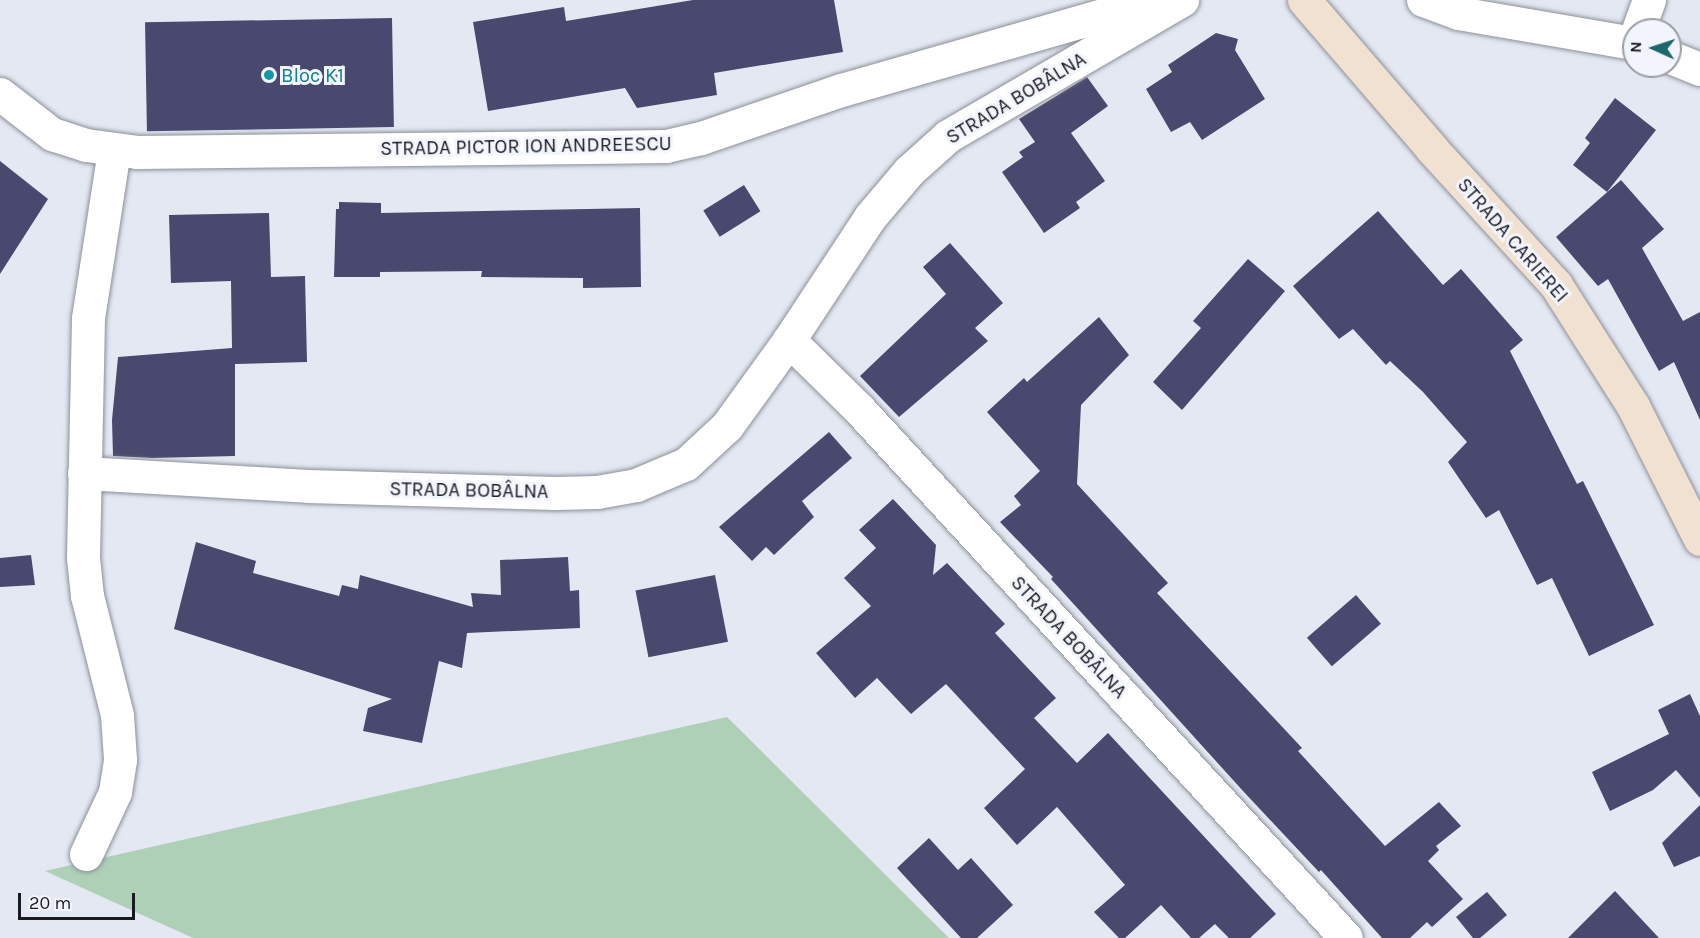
<!DOCTYPE html>
<meta charset="utf-8">
<style>
body{margin:0}
#map{position:relative;width:1700px;height:938px;overflow:hidden;background:#e4e8f2;font-family:Karla,sans-serif}
div>[style]{position:absolute}
.green>*{inset:0;background:#aed0b7}
.building>*{inset:0;background:#49486e;transform-origin:0 0}
.roads{filter:drop-shadow(0 0 2px #8c9099) drop-shadow(0 0 2px #8c9099)}
.street>*{height:33px;margin:-16.5px;padding:0 16.5px;transform-origin:16.5px;border-radius:16.5px;background:#fff}
.secondary>*{height:33px;margin:-16.5px;padding:0 16.5px;transform-origin:16.5px;border-radius:16.5px;background:#f1e1d1}
.dots>*{width:16px;height:16px;translate:-50% -50%;box-sizing:border-box;border:3px solid #f2f5fe;border-radius:50%}
span{translate:-50% -50%;white-space:nowrap;text-align:center;line-height:1.15;-webkit-text-stroke:6px #f2f5fe;paint-order:stroke}
.culture-label{font-size:20px;color:#0d838f}
.left{translate:0 -50%;text-align:left}
.street-label{font-size:20px;color:#1a1b1f}
.north{position:absolute;left:1622px;top:18px;width:60px;height:60px;box-sizing:border-box;background:#f2f5fe;border:2px solid #9c9ea5;border-radius:50%;rotate:273deg;font-size:16px;font-weight:700;line-height:24px;text-align:center;color:#1a1b1f}
.north::after{content:'';display:block;margin:auto;width:21px;height:27px;background:#1c696d;clip-path:polygon(50% 0,100% 100%,50% 72%,0 100%)}
.scale{position:absolute;left:18px;top:893px;width:117px;height:27px;box-sizing:border-box;border:3px solid #1a1b1f;border-top:0;padding-left:8px;font-size:18px;line-height:21px;white-space:nowrap;color:#1a1b1f;-webkit-text-stroke:4px #f2f5fe;paint-order:stroke}
</style>
<div id="map">
<div class="green">
<div style="clip-path:polygon(727px 717px,949px 938px,193px 938px,45px 871px)"></div>
</div>
<div class="building">
<div style="clip-path:polygon(693px 0,834px 0,843px 52px,714px 73px,717px 95px,637px 108px,625px 88px,488px 111px,473px 22px,564px 7px,566px 21px)"></div>
<div style="left:392px;top:18px;width:109px;height:247px;rotate:89deg"></div>
<div style="clip-path:polygon(1216px 33px,1238px 39px,1235px 50px,1265px 99px,1202px 140px,1190px 122px,1171px 132px,1146px 89px,1172px 72px,1168px 65px)"></div>
<div style="clip-path:polygon(1087px 77px,1108px 106px,1071px 133px,1105px 181px,1076px 202px,1080px 208px,1044px 233px,1002px 172px,1023px 157px,1019px 152px,1035px 142px,1019px 119px)"></div>
<div style="clip-path:polygon(1615px 98px,1656px 130px,1607px 192px,1573px 165px,1590px 143px,1585px 138px)"></div>
<div style="clip-path:polygon(0 161px,48px 199px,0 274px)"></div>
<div style="clip-path:polygon(1621px 180px,1664px 229px,1642px 248px,1683px 321px,1700px 312px,1700px 420px,1674px 362px,1659px 371px,1608px 279px,1598px 286px,1556px 237px)"></div>
<div style="left:744px;top:185px;width:31px;height:48px;rotate:58deg"></div>
<div style="clip-path:polygon(339px 202px,381px 203px,381px 213px,640px 208px,641px 287px,583px 288px,583px 278px,481px 277px,482px 271px,380px 272px,380px 277px,334px 277px,336px 209px,339px 209px)"></div>
<div style="clip-path:polygon(1378px 211px,1443px 285px,1461px 269px,1523px 340px,1510px 351px,1577px 484px,1583px 481px,1654px 625px,1589px 656px,1552px 578px,1537px 585px,1499px 510px,1486px 518px,1448px 462px,1467px 442px,1423px 392px,1390px 361px,1386px 365px,1353px 329px,1339px 339px,1293px 286px)"></div>
<div style="clip-path:polygon(269px 213px,271px 277px,305px 276px,307px 362px,235px 364px,235px 456px,152px 458px,113px 456px,112px 420px,118px 357px,232px 348px,231px 281px,171px 283px,169px 215px)"></div>
<div style="clip-path:polygon(950px 243px,1003px 303px,975px 328px,988px 341px,899px 417px,860px 376px,946px 294px,923px 267px)"></div>
<div style="clip-path:polygon(1248px 259px,1285px 291px,1182px 410px,1153px 382px,1201px 328px,1193px 321px)"></div>
<div style="clip-path:polygon(1099px 317px,1129px 355px,1081px 405px,1077px 484px,1168px 583px,1157px 593px,1302px 748px,1298px 751px,1385px 846px,1439px 802px,1461px 826px,1436px 846px,1439px 850px,1428px 861px,1463px 899px,1432px 927px,1427px 922px,1410px 938px,1382px 938px,1321px 870px,1319px 872px,1243px 791px,1051px 579px,1053px 577px,1000px 522px,1021px 505px,1014px 496px,1040px 471px,987px 412px,1024px 378px,1027px 382px)"></div>
<div style="clip-path:polygon(829px 432px,852px 458px,802px 501px,814px 517px,774px 555px,766px 547px,752px 561px,719px 527px)"></div>
<div style="clip-path:polygon(893px 499px,936px 545px,933px 575px,947px 563px,1005px 624px,995px 633px,1056px 698px,1034px 718px,1077px 763px,1108px 733px,1276px 914px,1250px 938px,1229px 938px,1215px 924px,1199px 938px,1191px 938px,1161px 905px,1125px 938px,1119px 938px,1094px 912px,1125px 885px,1057px 807px,1017px 845px,984px 808px,1025px 769px,946px 684px,911px 714px,877px 678px,855px 698px,816px 653px,871px 606px,844px 578px,876px 548px,859px 530px)"></div>
<div style="clip-path:polygon(196px 542px,256px 561px,253px 573px,339px 596px,342px 585px,358px 589px,360px 575px,473px 607px,471px 593px,501px 595px,500px 560px,568px 557px,570px 591px,579px 590px,580px 628px,467px 633px,462px 668px,439px 661px,422px 743px,363px 731px,368px 708px,392px 699px,174px 629px)"></div>
<div style="clip-path:polygon(31px 555px,35px 585px,0 587px,0 558px)"></div>
<div style="left:715px;top:575px;width:68px;height:81px;rotate:79deg"></div>
<div style="left:1356px;top:595px;width:38px;height:65px;rotate:49deg"></div>
<div style="clip-path:polygon(1690px 694px,1700px 716px,1700px 798px,1676px 770px,1653px 790px,1610px 811px,1592px 772px,1669px 734px,1658px 710px)"></div>
<div style="clip-path:polygon(1700px 805px,1700px 856px,1674px 867px,1662px 843px)"></div>
<div style="clip-path:polygon(929px 838px,958px 870px,971px 858px,1013px 905px,977px 938px,961px 938px,897px 868px)"></div>
<div style="clip-path:polygon(1615px 891px,1659px 938px,1568px 938px)"></div>
<div style="clip-path:polygon(1487px 892px,1507px 915px,1480px 938px,1473px 938px,1456px 917px)"></div>
</div>
<div class="roads">
<div class="street">
<div style="left:1423px;top:0;width:37px;rotate:20deg"></div>
<div style="left:1458px;top:13px;width:179px;rotate:9.7deg"></div>
<div style="left:1638px;top:30px;width:32px;rotate:-70deg"></div>
<div style="left:1670px;top:57px;width:32px;rotate:22deg"></div>
<div style="left:0;top:94px;width:66px;rotate:37.6deg"></div>
<div style="left:52px;top:134px;width:36px;rotate:18deg"></div>
<div style="left:86px;top:145px;width:51px;rotate:7.8deg"></div>
<div style="left:137px;top:152px;width:529px;rotate:-0.65deg"></div>
<div style="left:666px;top:146px;width:36px;rotate:-13deg"></div>
<div style="left:701px;top:138px;width:148px;rotate:-18.9deg"></div>
<div style="left:841px;top:90px;width:327px;rotate:-16deg"></div>
<div style="left:789px;top:340px;width:97px;rotate:44.6deg"></div>
<div style="left:858px;top:408px;width:720px;rotate:47.36deg"></div>
<div style="left:84px;top:473px;width:224px;rotate:3.3deg"></div>
<div style="left:308px;top:486px;width:247px;rotate:1.6deg"></div>
<div style="left:555px;top:493px;width:42px;rotate:-1.4deg"></div>
<div style="left:597px;top:492px;width:40px;rotate:-10deg"></div>
<div style="left:636px;top:485px;width:54px;rotate:-22.8deg"></div>
<div style="left:686px;top:464px;width:56px;rotate:-42.8deg"></div>
<div style="left:727px;top:426px;width:106px;rotate:-54.2deg"></div>
<div style="left:789px;top:340px;width:147px;rotate:-56.6deg"></div>
<div style="left:870px;top:217px;width:60px;rotate:-49.7deg"></div>
<div style="left:909px;top:171px;width:52px;rotate:-41.9deg"></div>
<div style="left:948px;top:136px;width:271px;rotate:-30.2deg"></div>
<div style="left:86px;top:854px;width:68px;rotate:-64.9deg"></div>
<div style="left:115px;top:792px;width:33px;rotate:-81deg"></div>
<div style="left:120px;top:759px;width:44px;rotate:-93.9deg"></div>
<div style="left:117px;top:715px;width:123px;rotate:-104.1deg"></div>
<div style="left:87px;top:596px;width:39px;rotate:-96deg"></div>
<div style="left:83px;top:557px;width:239px;rotate:-88.8deg"></div>
<div style="left:88px;top:318px;width:170px;rotate:-81.2deg"></div>
</div>
<div class="secondary">
<div style="left:1304px;top:0;width:196px;rotate:49.3deg"></div>
<div style="left:1432px;top:149px;width:184px;rotate:47.6deg"></div>
<div style="left:1556px;top:285px;width:143px;rotate:57.5deg"></div>
<div style="left:1633px;top:406px;width:149px;rotate:63.3deg"></div>
</div>
</div>
<div class="dots">
<div style="left:269px;top:75px;background:#0f9aa8"></div>
</div>
<div class="culture-label">
<span class="left" style="left:281px;top:75px">Bloc K1</span>
</div>
<div class="street-label">
<span style="left:1016px;top:98px;rotate:-31deg">STRADA BOBÂLNA</span>
<span style="left:526px;top:146px;rotate:-1deg">STRADA PICTOR ION ANDREESCU</span>
<span style="left:1513px;top:240px;rotate:49deg">STRADA CARIEREI</span>
<span style="left:469px;top:490px;rotate:1deg">STRADA BOBÂLNA</span>
<span style="left:1069px;top:637px;rotate:47deg">STRADA BOBÂLNA</span>
</div>
<div class="north">N</div>
<div class="scale">20 m</div>
</div>
